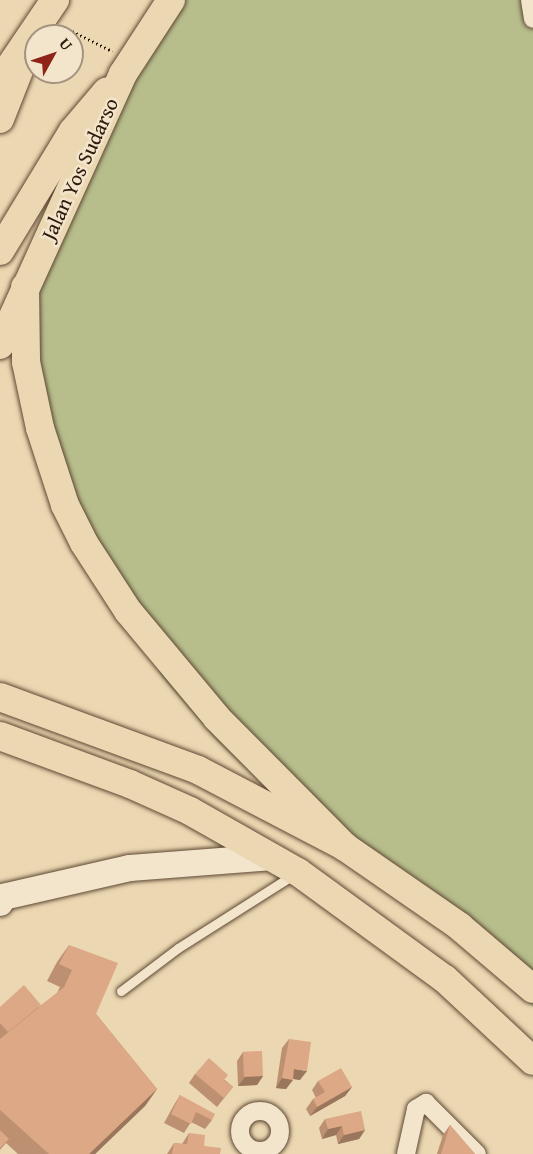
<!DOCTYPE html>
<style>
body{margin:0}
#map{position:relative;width:533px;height:1154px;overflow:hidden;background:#ebd7b1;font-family:"Gentium Book Plus",serif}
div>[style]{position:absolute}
.green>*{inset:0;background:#b7be8c}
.path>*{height:3px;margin-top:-1.5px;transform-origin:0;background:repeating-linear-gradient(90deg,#2f190a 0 1.5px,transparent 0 4.5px)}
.roads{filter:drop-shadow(0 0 2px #5e4834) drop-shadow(0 0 2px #5e4834)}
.lane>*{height:9px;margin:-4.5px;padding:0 4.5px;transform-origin:4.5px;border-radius:4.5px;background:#f2e5cc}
.street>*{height:18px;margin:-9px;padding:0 9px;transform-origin:9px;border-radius:9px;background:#f2e5cc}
.street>.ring{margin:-9px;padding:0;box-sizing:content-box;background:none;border:18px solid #f2e5cc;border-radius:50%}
.secondary>*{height:26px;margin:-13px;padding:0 13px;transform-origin:13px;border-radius:13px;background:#f2e5cc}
.primary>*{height:28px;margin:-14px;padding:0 14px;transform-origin:14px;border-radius:14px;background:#ebd7b1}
.wall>*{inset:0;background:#bd9072}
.shaded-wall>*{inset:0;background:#9a765d}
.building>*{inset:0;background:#dca885;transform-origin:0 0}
span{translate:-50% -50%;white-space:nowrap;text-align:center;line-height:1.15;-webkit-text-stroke:5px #f2e5cc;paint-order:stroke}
.street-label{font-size:21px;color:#2f190a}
.north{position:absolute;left:24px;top:24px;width:60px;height:60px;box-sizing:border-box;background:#f2e5cc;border:2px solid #a4937e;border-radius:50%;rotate:50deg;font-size:16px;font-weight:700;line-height:24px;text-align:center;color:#2f190a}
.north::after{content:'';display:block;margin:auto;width:21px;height:27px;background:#8f2418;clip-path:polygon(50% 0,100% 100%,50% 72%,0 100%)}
</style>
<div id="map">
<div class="green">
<div style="clip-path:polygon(166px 0,533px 0,533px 1007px,466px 943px,272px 793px,217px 741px,162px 677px,123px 611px,64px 478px,42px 378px,31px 259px,58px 171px)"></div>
</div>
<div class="path">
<div style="left:64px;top:27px;width:54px;rotate:26.6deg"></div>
</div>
<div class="roads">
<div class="lane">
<div style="left:121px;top:991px;width:71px;rotate:-37deg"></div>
<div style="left:178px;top:948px;width:136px;rotate:-32.4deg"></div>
</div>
<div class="street">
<div style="left:530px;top:0;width:19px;rotate:81deg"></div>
<div class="ring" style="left:240px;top:1111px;width:22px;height:22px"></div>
<div style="left:406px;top:1154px;width:46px;rotate:-77.5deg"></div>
<div style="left:416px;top:1109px;width:12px;rotate:-31deg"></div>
<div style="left:426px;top:1103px;width:72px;rotate:45deg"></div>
</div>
<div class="secondary">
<div style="left:0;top:903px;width:7px;rotate:-63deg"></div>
<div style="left:3px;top:897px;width:130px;rotate:-12.9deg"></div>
<div style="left:130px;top:868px;width:143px;rotate:-4.4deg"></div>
</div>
<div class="primary">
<div style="left:0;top:81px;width:98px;rotate:-55.8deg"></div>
<div style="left:0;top:119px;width:60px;rotate:-68.6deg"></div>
<div style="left:0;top:251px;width:140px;rotate:-58.7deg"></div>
<div style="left:73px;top:131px;width:52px;rotate:-49.6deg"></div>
<div style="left:25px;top:287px;width:75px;rotate:89.2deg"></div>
<div style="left:26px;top:362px;width:67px;rotate:78deg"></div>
<div style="left:40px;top:428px;width:81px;rotate:72deg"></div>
<div style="left:65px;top:505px;width:42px;rotate:63.4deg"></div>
<div style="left:84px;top:543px;width:81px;rotate:57.1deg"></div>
<div style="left:128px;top:611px;width:139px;rotate:50.2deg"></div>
<div style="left:217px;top:718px;width:182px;rotate:45.2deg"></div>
<div style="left:0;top:345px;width:298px;rotate:-65.6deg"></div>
<div style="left:123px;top:74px;width:88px;rotate:-57deg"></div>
<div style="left:0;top:697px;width:211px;rotate:20.2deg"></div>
<div style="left:198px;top:770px;width:166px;rotate:27.6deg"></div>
<div style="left:345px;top:847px;width:139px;rotate:34.7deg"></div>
<div style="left:459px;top:926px;width:97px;rotate:40.4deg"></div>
<div style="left:0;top:736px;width:139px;rotate:20.3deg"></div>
<div style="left:130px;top:784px;width:66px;rotate:24.2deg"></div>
<div style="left:190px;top:811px;width:124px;rotate:29.5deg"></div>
<div style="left:298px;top:872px;width:182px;rotate:36.1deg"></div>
<div style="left:445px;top:979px;width:120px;rotate:43deg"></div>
</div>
</div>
<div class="wall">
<div style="clip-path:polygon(69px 945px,96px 1014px,157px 1089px,145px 1106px,95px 1154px,18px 1154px,6px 1143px,0 1150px,0 1007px,39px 1007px,57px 993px,60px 987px,47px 981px,57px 962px)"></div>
<div style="clip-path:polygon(289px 1039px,300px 1080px,293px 1079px,286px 1089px,276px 1088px,282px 1048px)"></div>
<div style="clip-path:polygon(243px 1052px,263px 1076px,257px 1085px,238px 1086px,237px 1061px)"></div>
<div style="clip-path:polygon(195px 1074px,225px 1080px,233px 1087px,217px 1107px,189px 1083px)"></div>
<div style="clip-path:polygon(318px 1081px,352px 1087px,345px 1096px,310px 1116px,306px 1109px,313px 1099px,316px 1098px,312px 1090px)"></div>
<div style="clip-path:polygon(180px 1095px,212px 1120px,205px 1129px,191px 1122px,184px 1133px,164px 1123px,174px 1105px)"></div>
<div style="clip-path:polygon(325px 1119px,365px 1130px,359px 1139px,338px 1144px,336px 1135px,322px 1139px,319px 1128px)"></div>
<div style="clip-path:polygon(450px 1125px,475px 1154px,437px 1154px,443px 1135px)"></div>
<div style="clip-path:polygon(189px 1133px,204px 1146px,220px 1154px,167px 1154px,174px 1143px,182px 1144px)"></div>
</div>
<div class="shaded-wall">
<div style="clip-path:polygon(294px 1069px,307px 1071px,300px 1080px,288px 1078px)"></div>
<div style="clip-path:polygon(263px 1076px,257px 1085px,238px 1086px,245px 1077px)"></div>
<div style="clip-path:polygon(282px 1078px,293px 1080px,286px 1089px,276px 1088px)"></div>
<div style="clip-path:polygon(352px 1087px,345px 1096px,310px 1116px,317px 1107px)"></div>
<div style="clip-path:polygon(157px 1089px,145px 1106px,95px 1154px,89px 1154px)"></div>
<div style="clip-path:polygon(342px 1126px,336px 1135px,322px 1139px,328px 1129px)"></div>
<div style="clip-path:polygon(365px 1130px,359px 1139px,338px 1144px,344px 1135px)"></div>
</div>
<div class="building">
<div style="clip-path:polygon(69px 945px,118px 963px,96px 1014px,157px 1089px,89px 1154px,49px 1154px,0 1110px,0 1039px,64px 987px,72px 970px,59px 964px)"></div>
<div style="clip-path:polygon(24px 985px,41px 1005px,8px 1032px,0 1023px,0 1007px)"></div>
<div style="clip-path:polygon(289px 1039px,311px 1042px,307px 1071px,294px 1069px,293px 1080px,282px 1078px)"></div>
<div style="left:262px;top:1051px;width:25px;height:19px;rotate:88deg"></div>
<div style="clip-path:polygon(209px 1058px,228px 1075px,224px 1080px,233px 1087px,224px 1098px,195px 1074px)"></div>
<div style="clip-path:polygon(341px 1068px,352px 1087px,317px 1107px,313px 1099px,325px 1092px,318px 1081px)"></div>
<div style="clip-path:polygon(180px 1095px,215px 1114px,212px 1120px,196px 1112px,191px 1124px,171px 1114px)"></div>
<div style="clip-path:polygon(361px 1111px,365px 1130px,344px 1135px,342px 1126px,328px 1129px,325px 1119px)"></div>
<div style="clip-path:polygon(450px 1125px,475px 1154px,441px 1154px)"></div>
<div style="clip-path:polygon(0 1130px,9px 1139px,0 1148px)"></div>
<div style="clip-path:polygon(189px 1133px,205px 1135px,204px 1146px,221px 1148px,220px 1154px,172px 1154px,174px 1143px,187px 1144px)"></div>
</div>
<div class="street-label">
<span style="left:80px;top:169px;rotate:-65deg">Jalan Yos Sudarso</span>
</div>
<div class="north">U</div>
</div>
